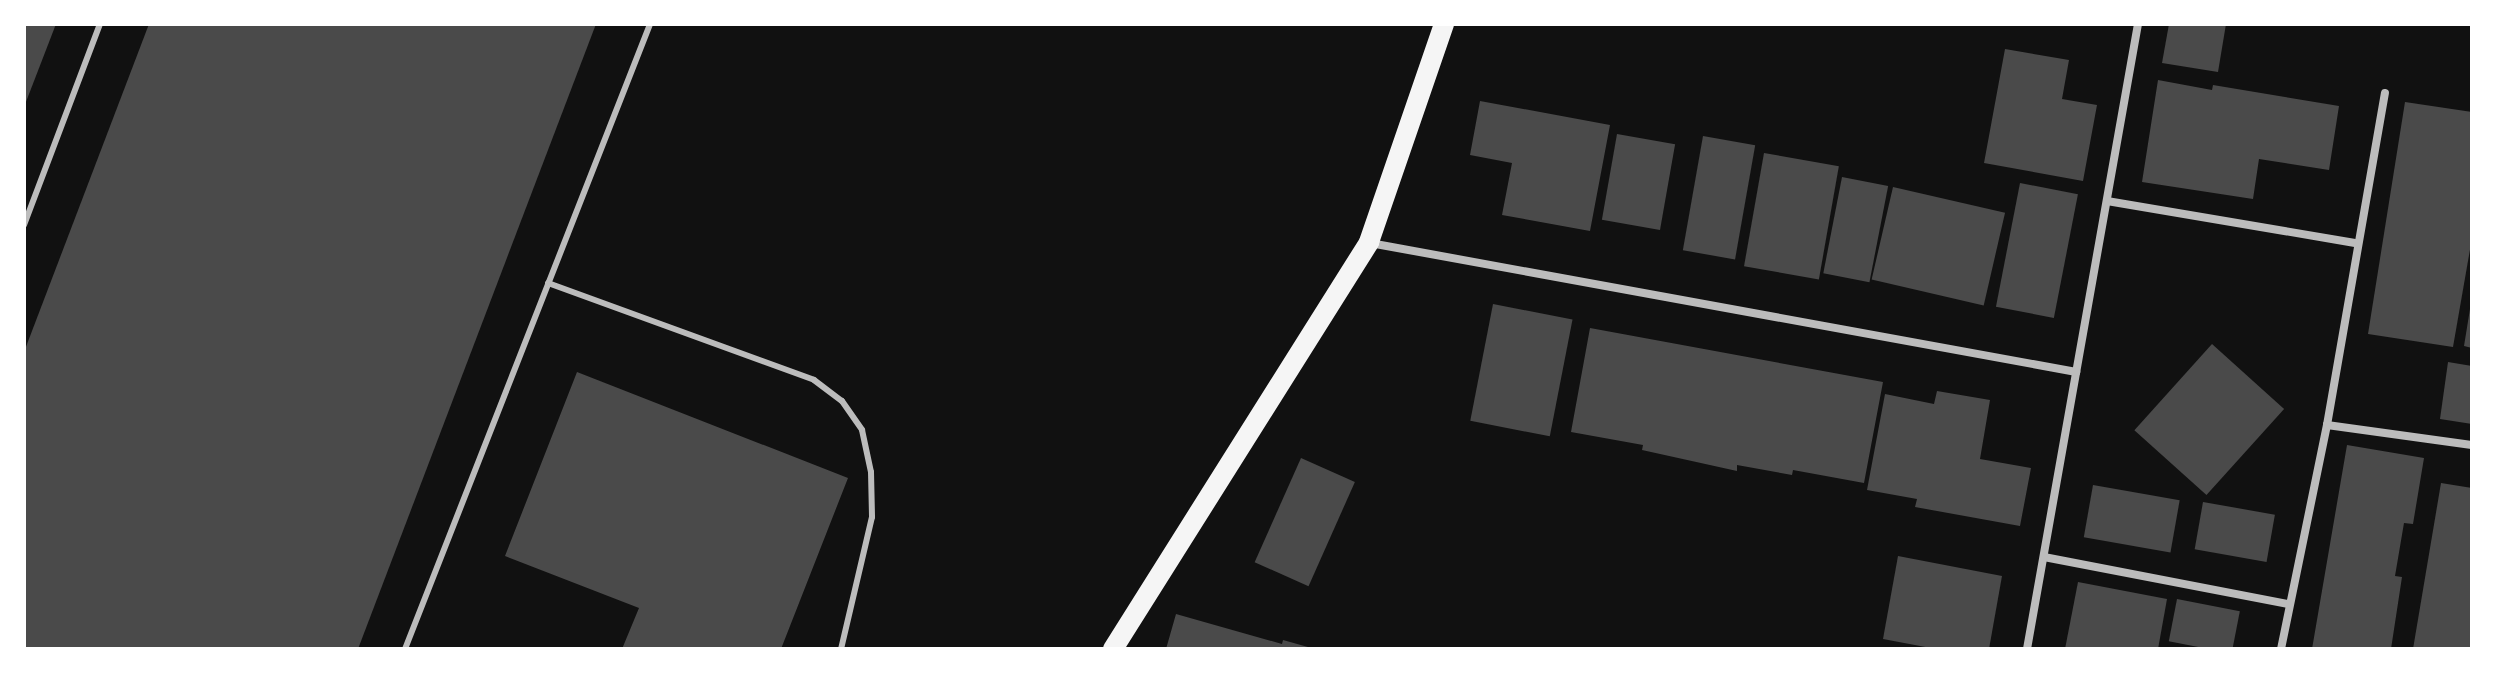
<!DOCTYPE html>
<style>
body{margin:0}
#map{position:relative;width:2496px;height:673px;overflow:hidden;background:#111;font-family:"Source Sans 3",sans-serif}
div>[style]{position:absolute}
.building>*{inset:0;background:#4a4a4a;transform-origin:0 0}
.service>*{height:6px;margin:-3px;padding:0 3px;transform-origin:3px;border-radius:3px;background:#bcbcbc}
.minor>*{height:8px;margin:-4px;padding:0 4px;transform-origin:4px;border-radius:4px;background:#bcbcbc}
.primary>*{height:20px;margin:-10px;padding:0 10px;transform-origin:10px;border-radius:10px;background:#f5f5f5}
span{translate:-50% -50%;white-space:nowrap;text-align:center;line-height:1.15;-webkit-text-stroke:6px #fff;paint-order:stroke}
.frame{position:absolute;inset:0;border:26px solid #fff;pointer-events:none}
</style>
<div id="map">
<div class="building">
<div style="clip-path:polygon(24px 24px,56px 24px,24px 107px)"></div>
<div style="clip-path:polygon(149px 24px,596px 24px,358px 649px,24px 649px,24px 352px)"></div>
<div style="clip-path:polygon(2169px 24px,2226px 24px,2218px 72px,2162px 63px)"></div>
<div style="clip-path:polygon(2005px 49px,2069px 60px,2062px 99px,2097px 105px,2083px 181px,1984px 163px)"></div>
<div style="clip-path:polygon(2158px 80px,2212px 90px,2213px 85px,2339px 106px,2329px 170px,2259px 159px,2253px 199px,2142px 182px)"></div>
<div style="clip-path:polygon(1480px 101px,1610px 125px,1590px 231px,1502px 215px,1512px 163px,1470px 155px)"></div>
<div style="clip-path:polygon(2405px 102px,2472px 112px,2472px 238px,2453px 347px,2368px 334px)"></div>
<div style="left:1617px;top:134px;width:59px;height:87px;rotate:10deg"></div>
<div style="left:1703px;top:136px;width:53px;height:116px;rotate:10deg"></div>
<div style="left:1764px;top:153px;width:76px;height:115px;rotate:10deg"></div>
<div style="left:1842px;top:177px;width:47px;height:98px;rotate:11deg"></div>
<div style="left:2020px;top:183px;width:59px;height:126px;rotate:11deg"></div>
<div style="left:1893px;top:187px;width:115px;height:95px;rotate:13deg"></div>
<div style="left:1493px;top:304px;width:81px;height:119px;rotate:11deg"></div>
<div style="clip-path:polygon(2470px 309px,2472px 310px,2472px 348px,2464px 346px)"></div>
<div style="clip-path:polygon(1590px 328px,1883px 382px,1864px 483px,1793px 470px,1792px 475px,1737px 465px,1737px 471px,1642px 450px,1643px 445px,1571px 432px)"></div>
<div style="left:2212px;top:344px;width:97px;height:116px;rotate:42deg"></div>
<div style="clip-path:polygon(2448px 362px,2472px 366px,2472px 424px,2440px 419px)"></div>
<div style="clip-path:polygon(577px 372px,848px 478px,781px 649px,622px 649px,639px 608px,505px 556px)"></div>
<div style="clip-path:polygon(1937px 391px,1990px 400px,1980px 459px,2031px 468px,2020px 526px,1915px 507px,1917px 499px,1867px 490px,1885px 394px,1934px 404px)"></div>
<div style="clip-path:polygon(2347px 445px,2424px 458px,2413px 524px,2404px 523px,2395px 576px,2402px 577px,2391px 649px,2312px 649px)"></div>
<div style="left:1301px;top:458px;width:59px;height:114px;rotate:24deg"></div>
<div style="clip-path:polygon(2441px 483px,2472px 488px,2472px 649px,2413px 649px)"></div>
<div style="left:2093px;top:485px;width:88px;height:53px;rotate:10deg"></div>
<div style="left:2203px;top:502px;width:73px;height:48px;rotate:10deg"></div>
<div style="clip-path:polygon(1898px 556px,2002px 576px,1989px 649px,1936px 649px,1883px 639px)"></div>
<div style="clip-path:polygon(2078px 582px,2167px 599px,2158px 649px,2065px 649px)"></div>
<div style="left:2177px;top:599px;width:64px;height:43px;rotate:11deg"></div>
<div style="clip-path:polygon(1176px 614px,1282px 644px,1283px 640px,1315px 649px,1166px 649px)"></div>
</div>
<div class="service">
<div style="left:24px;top:225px;width:215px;rotate:-69.3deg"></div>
<div style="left:548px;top:283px;width:283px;rotate:20deg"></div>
<div style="left:814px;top:380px;width:35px;rotate:37deg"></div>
<div style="left:842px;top:401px;width:35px;rotate:55deg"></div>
<div style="left:862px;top:430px;width:43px;rotate:77.9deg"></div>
<div style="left:871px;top:472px;width:45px;rotate:88.7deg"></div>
<div style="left:872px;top:517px;width:136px;rotate:103.2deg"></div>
<div style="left:405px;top:649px;width:671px;rotate:-68.59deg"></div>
</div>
<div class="minor">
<div style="left:2107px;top:201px;width:253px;rotate:9.6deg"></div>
<div style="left:1370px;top:243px;width:718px;rotate:10.35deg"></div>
<div style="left:2327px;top:425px;width:146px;rotate:7.9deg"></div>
<div style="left:2044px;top:557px;width:249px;rotate:10.9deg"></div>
<div style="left:2027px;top:649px;width:635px;rotate:-79.93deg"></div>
<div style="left:2281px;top:649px;width:229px;rotate:-78.4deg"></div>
<div style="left:2327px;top:425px;width:337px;rotate:-80.1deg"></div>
</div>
<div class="primary">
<div style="left:1113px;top:649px;width:481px;rotate:-57.8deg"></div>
<div style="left:1369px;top:242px;width:231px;rotate:-71deg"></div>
</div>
<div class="frame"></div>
</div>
